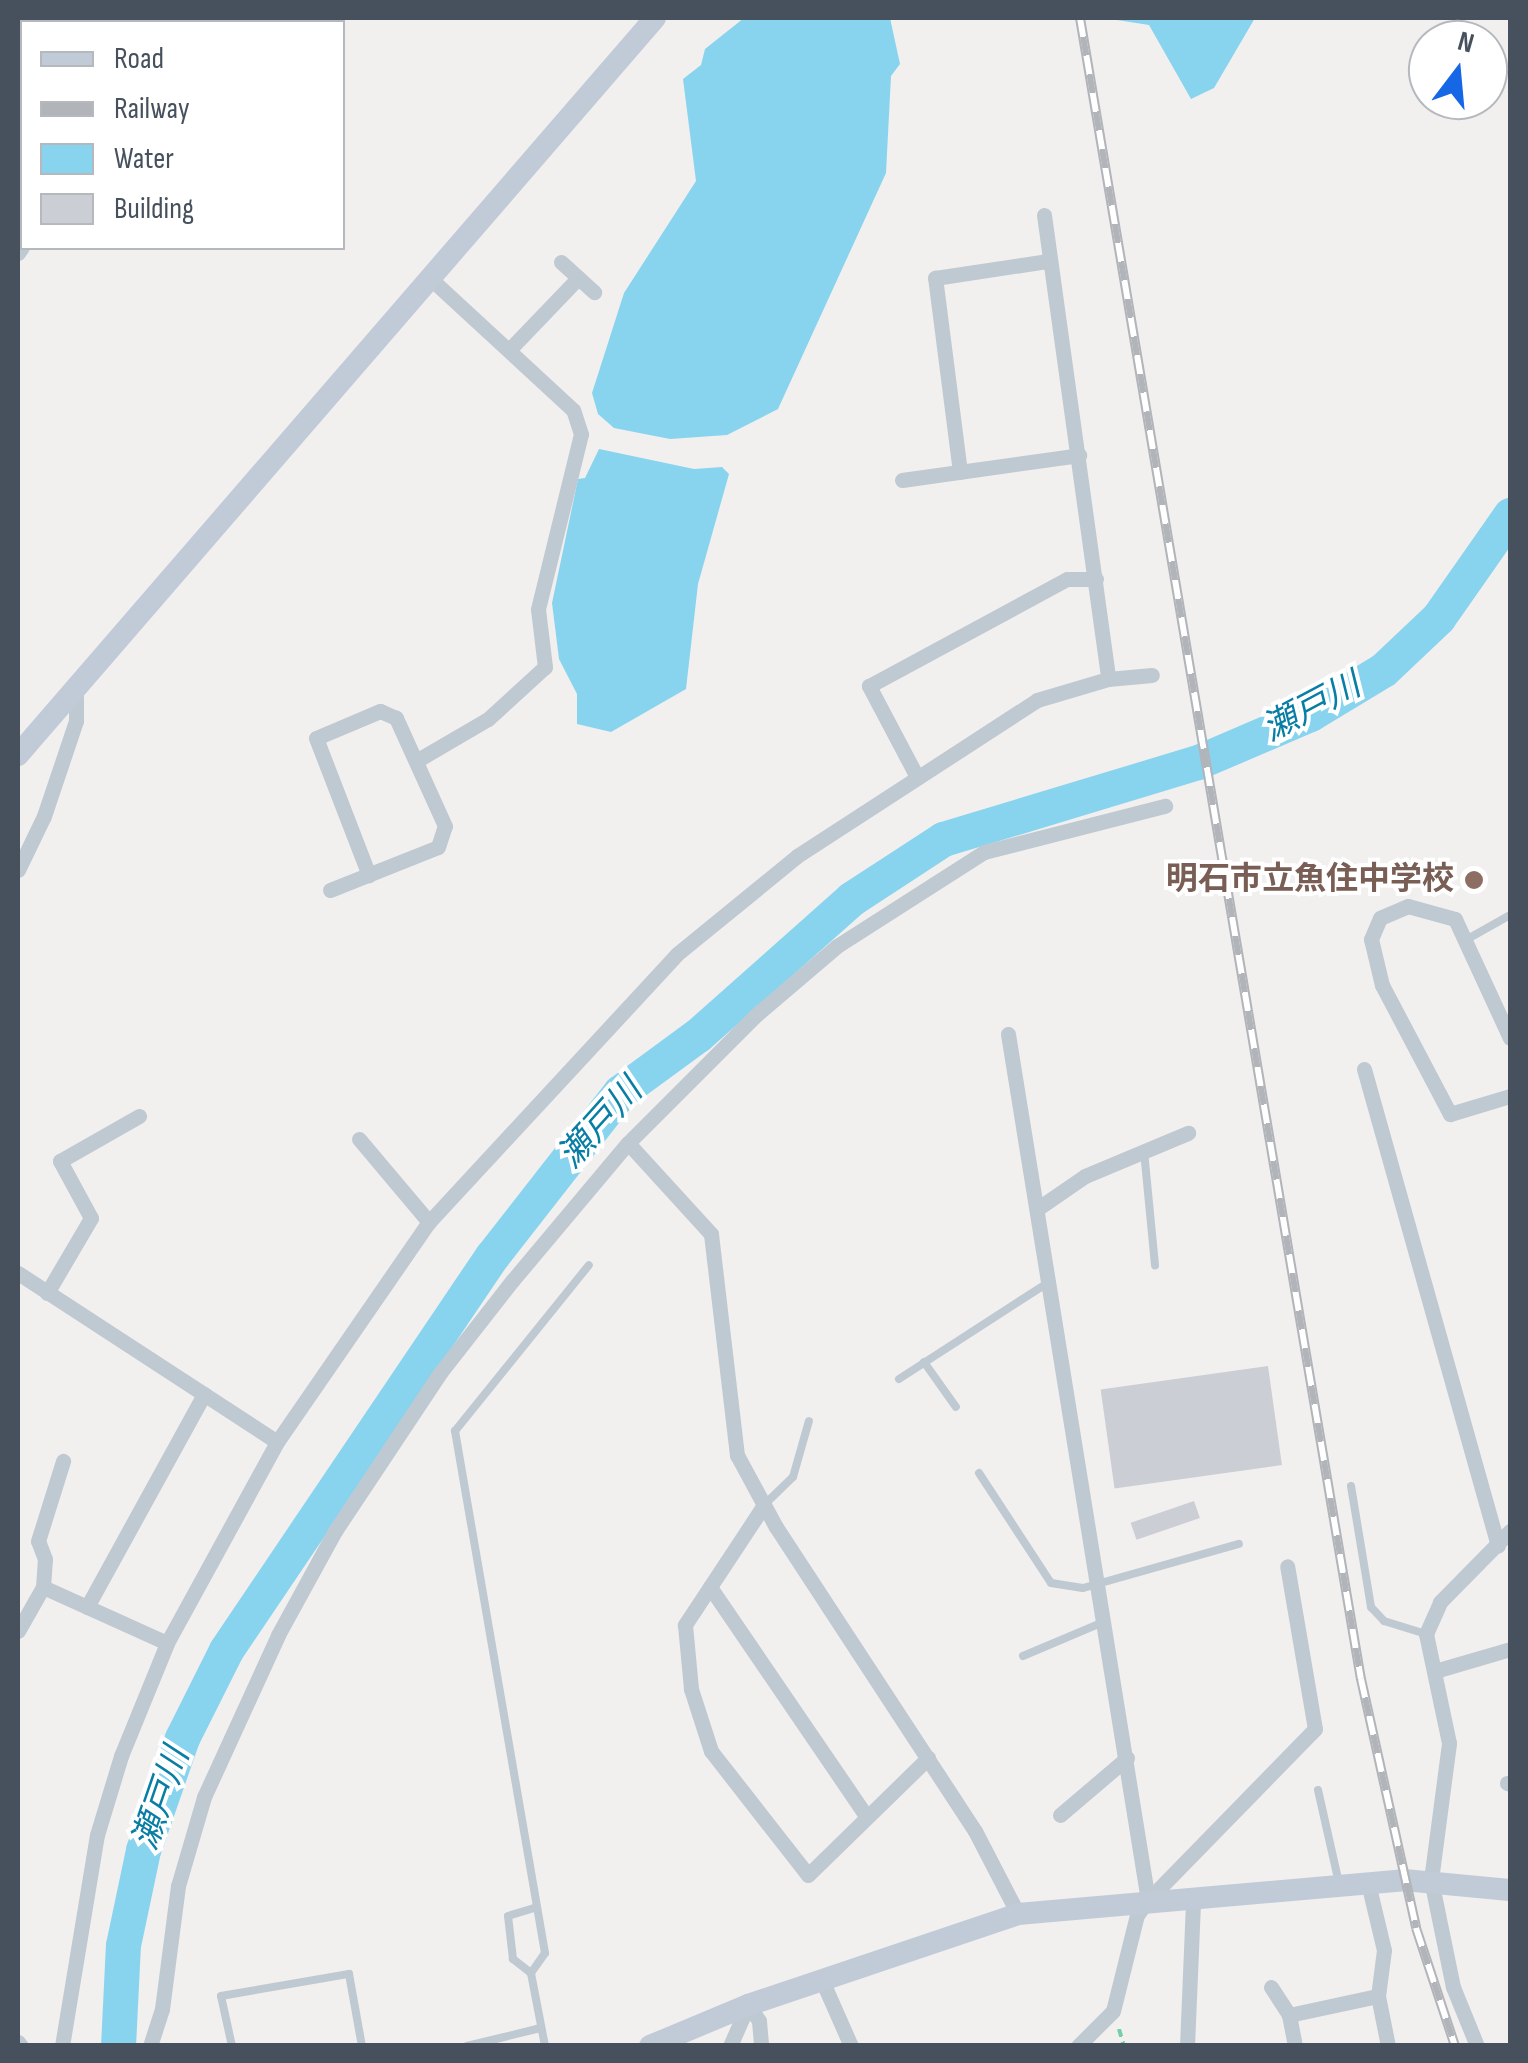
<!DOCTYPE html>
<meta charset="utf-8">
<style>
body{margin:0}
#map{position:relative;width:1528px;height:2063px;overflow:hidden;background:#f2efef;font-family:"Sofia Sans Condensed","Noto Sans JP",sans-serif}
div>[style]{position:absolute}
.water>*{inset:0;background:#88d4ee}
.river>*{height:35px;margin:-17.5px;padding:0 17.5px;transform-origin:17.5px;border-radius:17.5px;background:#88d4ee}
.building>*{inset:0;background:#cbced4;transform-origin:0 0}
.path>*{height:4px;margin-top:-2px;transform-origin:0;background:repeating-linear-gradient(90deg,#73cfa6 0 8px,transparent 0 13px)}
.lane>*{height:8px;margin:-4px;padding:0 4px;transform-origin:4px;border-radius:4px;background:#bfc9d1}
.street>*{height:15px;margin:-7.5px;padding:0 7.5px;transform-origin:7.5px;border-radius:7.5px;background:#bfc9d1}
.secondary>*{height:22px;margin:-11px;padding:0 11px;transform-origin:11px;border-radius:11px;background:#c1cbd8}
.rail>*{height:10px;margin-top:-5px;transform-origin:0;background:repeating-linear-gradient(90deg,#fff 0 19px,#b1b4b9 0 38px);box-sizing:border-box;border-block:2px solid #b1b4b9}
.dots>*{width:28px;height:28px;translate:-50% -50%;box-sizing:border-box;border:5px solid #fff;border-radius:50%}
span{translate:-50% -50%;white-space:nowrap;text-align:center;line-height:1.15;-webkit-text-stroke:8px #fff;paint-order:stroke}
.education-label{font-size:32px;color:#785e54;font-weight:700}
.right{translate:-100% -50%;text-align:right}
.water-label{font-size:35px;color:#097ea5;font-style:italic}
.frame{position:absolute;inset:0;border:20px solid #46515d;pointer-events:none}
.legend{position:absolute;left:20px;top:20px;width:325px;height:230px;box-sizing:border-box;background:#fff;border:2px solid #b5b9be;margin:0;padding:12px 18px;list-style:none;font-size:30px;color:#46515d}
.legend li{display:flex;align-items:center;gap:20px;height:50px}
.legend b{width:50px;border:2px solid #b5b9be}
.north{position:absolute;left:1408px;top:20px;width:100px;height:100px;box-sizing:border-box;background:#fff;border:2px solid #b5b9be;border-radius:50%;rotate:16deg;font-size:28px;font-weight:700;line-height:40px;text-align:center;color:#46515d}
.north::after{content:'';display:block;margin:auto;width:35px;height:45px;background:#1567e5;clip-path:polygon(50% 0,100% 100%,50% 72%,0 100%)}
</style>
<div id="map">
<div class="water">
<div style="clip-path:polygon(744px 18px,890px 18px,900px 64px,891px 76px,886px 173px,778px 409px,727px 435px,670px 439px,614px 428px,598px 414px,592px 393px,624px 293px,696px 181px,683px 79px,701px 65px,705px 49px)"></div>
<div style="clip-path:polygon(1104px 18px,1255px 18px,1214px 88px,1191px 99px,1149px 25px)"></div>
<div style="clip-path:polygon(599px 449px,694px 469px,722px 467px,729px 474px,698px 584px,686px 689px,611px 732px,577px 724px,577px 694px,559px 659px,552px 603px,578px 479px,585px 478px)"></div>
</div>
<div class="river">
<div style="left:118px;top:2046px;width:101px;rotate:-87.2deg"></div>
<div style="left:123px;top:1945px;width:97px;rotate:-78.1deg"></div>
<div style="left:143px;top:1850px;width:119px;rotate:-70.8deg"></div>
<div style="left:182px;top:1738px;width:98px;rotate:-63.4deg"></div>
<div style="left:226px;top:1650px;width:475px;rotate:-56deg"></div>
<div style="left:492px;top:1256px;width:208px;rotate:-52deg"></div>
<div style="left:620px;top:1092px;width:97px;rotate:-36.2deg"></div>
<div style="left:698px;top:1035px;width:205px;rotate:-41.6deg"></div>
<div style="left:851px;top:899px;width:110px;rotate:-33.1deg"></div>
<div style="left:943px;top:839px;width:266px;rotate:-16.8deg"></div>
<div style="left:1198px;top:762px;width:122px;rotate:-23.2deg"></div>
<div style="left:1310px;top:714px;width:85px;rotate:-31.1deg"></div>
<div style="left:1383px;top:670px;width:76px;rotate:-43.4deg"></div>
<div style="left:1438px;top:618px;width:126px;rotate:-55deg"></div>
</div>
<div class="building">
<div style="left:1268px;top:1366px;width:100px;height:169px;rotate:82deg"></div>
<div style="left:1194px;top:1501px;width:18px;height:67px;rotate:71deg"></div>
</div>
<div class="path">
<div style="left:1119px;top:2029px;width:18px;rotate:74deg"></div>
</div>
<div class="lane">
<div style="left:1464px;top:941px;width:53px;rotate:-29.5deg"></div>
<div style="left:1144px;top:1151px;width:115px;rotate:84.5deg"></div>
<div style="left:924px;top:1362px;width:55px;rotate:54.6deg"></div>
<div style="left:899px;top:1379px;width:179px;rotate:-32.9deg"></div>
<div style="left:979px;top:1473px;width:131px;rotate:56.8deg"></div>
<div style="left:1051px;top:1583px;width:32px;rotate:9deg"></div>
<div style="left:1083px;top:1588px;width:162px;rotate:-15.8deg"></div>
<div style="left:1351px;top:1486px;width:123px;rotate:80.6deg"></div>
<div style="left:1371px;top:1607px;width:19px;rotate:47deg"></div>
<div style="left:1384px;top:1621px;width:44px;rotate:17.2deg"></div>
<div style="left:764px;top:1505px;width:40px;rotate:-44deg"></div>
<div style="left:793px;top:1477px;width:58px;rotate:-74.1deg"></div>
<div style="left:1023px;top:1656px;width:85px;rotate:-22.9deg"></div>
<div style="left:1318px;top:1790px;width:95px;rotate:77.3deg"></div>
<div style="left:531px;top:1973px;width:23px;rotate:-142deg"></div>
<div style="left:513px;top:1959px;width:43px;rotate:-96.6deg"></div>
<div style="left:508px;top:1916px;width:30px;rotate:-17deg"></div>
<div style="left:232px;top:2046px;width:51px;rotate:-102.4deg"></div>
<div style="left:221px;top:1996px;width:130px;rotate:-9.8deg"></div>
<div style="left:349px;top:1974px;width:73px;rotate:79.8deg"></div>
<div style="left:467px;top:2046px;width:76px;rotate:-13.7deg"></div>
<div style="left:545px;top:2046px;width:74px;rotate:-100.9deg"></div>
<div style="left:531px;top:1973px;width:24px;rotate:-55deg"></div>
<div style="left:545px;top:1953px;width:530px;rotate:-99.78deg"></div>
<div style="left:455px;top:1431px;width:213px;rotate:-51.1deg"></div>
</div>
<div class="street">
<div style="left:234px;top:22px;width:5px;rotate:-53deg"></div>
<div style="left:18px;top:171px;width:6px;rotate:51deg"></div>
<div style="left:1044px;top:215px;width:468px;rotate:82.1deg"></div>
<div style="left:18px;top:253px;width:7px;rotate:-56deg"></div>
<div style="left:561px;top:262px;width:45px;rotate:42.3deg"></div>
<div style="left:509px;top:350px;width:100px;rotate:-46.2deg"></div>
<div style="left:960px;top:472px;width:196px;rotate:-97.3deg"></div>
<div style="left:935px;top:278px;width:113px;rotate:-8.6deg"></div>
<div style="left:902px;top:480px;width:179px;rotate:-8deg"></div>
<div style="left:416px;top:761px;width:83px;rotate:-30.3deg"></div>
<div style="left:488px;top:719px;width:77px;rotate:-42.4deg"></div>
<div style="left:545px;top:667px;width:58px;rotate:-96.9deg"></div>
<div style="left:538px;top:609px;width:180px;rotate:-76.2deg"></div>
<div style="left:581px;top:434px;width:25px;rotate:-108deg"></div>
<div style="left:573px;top:410px;width:197px;rotate:-137.3deg"></div>
<div style="left:916px;top:775px;width:101px;rotate:-117.8deg"></div>
<div style="left:869px;top:686px;width:225px;rotate:-28.4deg"></div>
<div style="left:1067px;top:579px;width:29px"></div>
<div style="left:18px;top:870px;width:60px;rotate:-64.3deg"></div>
<div style="left:44px;top:816px;width:100px;rotate:-71.4deg"></div>
<div style="left:76px;top:721px;width:32px;rotate:-90deg"></div>
<div style="left:330px;top:890px;width:116px;rotate:-21.7deg"></div>
<div style="left:438px;top:847px;width:22px;rotate:-72deg"></div>
<div style="left:445px;top:826px;width:119px;rotate:-114.4deg"></div>
<div style="left:396px;top:718px;width:17px;rotate:-156deg"></div>
<div style="left:380px;top:711px;width:69px;rotate:157.1deg"></div>
<div style="left:316px;top:738px;width:147px;rotate:68.9deg"></div>
<div style="left:1008px;top:1034px;width:877px;rotate:80.82deg"></div>
<div style="left:1510px;top:1038px;width:131px;rotate:-114.8deg"></div>
<div style="left:1455px;top:919px;width:49px;rotate:-164.5deg"></div>
<div style="left:1408px;top:906px;width:30px;rotate:157deg"></div>
<div style="left:1380px;top:918px;width:23px;rotate:113deg"></div>
<div style="left:1371px;top:939px;width:47px;rotate:76.6deg"></div>
<div style="left:1382px;top:985px;width:146px;rotate:62.2deg"></div>
<div style="left:1450px;top:1114px;width:63px;rotate:-16.7deg"></div>
<div style="left:1364px;top:1069px;width:495px;rotate:74.3deg"></div>
<div style="left:359px;top:1139px;width:109px;rotate:49.9deg"></div>
<div style="left:628px;top:1143px;width:123px;rotate:47.6deg"></div>
<div style="left:711px;top:1234px;width:223px;rotate:83.3deg"></div>
<div style="left:737px;top:1455px;width:82px;rotate:61.6deg"></div>
<div style="left:776px;top:1527px;width:363px;rotate:56.8deg"></div>
<div style="left:975px;top:1831px;width:93px;rotate:62.6deg"></div>
<div style="left:1037px;top:1209px;width:58px;rotate:-34.5deg"></div>
<div style="left:1085px;top:1176px;width:112px;rotate:-22.7deg"></div>
<div style="left:18px;top:1273px;width:309px;rotate:33.1deg"></div>
<div style="left:47px;top:1293px;width:87px;rotate:-59.6deg"></div>
<div style="left:91px;top:1218px;width:65px;rotate:-118.5deg"></div>
<div style="left:60px;top:1161px;width:91px;rotate:-29.7deg"></div>
<div style="left:764px;top:1505px;width:144px;rotate:123.4deg"></div>
<div style="left:685px;top:1625px;width:64px;rotate:84.6deg"></div>
<div style="left:691px;top:1689px;width:65px;rotate:72.1deg"></div>
<div style="left:711px;top:1751px;width:157px;rotate:52deg"></div>
<div style="left:808px;top:1875px;width:168px;rotate:-44.3deg"></div>
<div style="left:43px;top:1587px;width:28px;rotate:-86deg"></div>
<div style="left:45px;top:1559px;width:19px;rotate:-111deg"></div>
<div style="left:38px;top:1541px;width:84px;rotate:-72.6deg"></div>
<div style="left:710px;top:1587px;width:278px;rotate:55.7deg"></div>
<div style="left:87px;top:1607px;width:243px;rotate:-61.2deg"></div>
<div style="left:18px;top:1631px;width:51px;rotate:-60.4deg"></div>
<div style="left:43px;top:1587px;width:136px;rotate:24.3deg"></div>
<div style="left:1435px;top:1671px;width:78px;rotate:-16.3deg"></div>
<div style="left:1507px;top:1783px;width:3px;rotate:18deg"></div>
<div style="left:1060px;top:1815px;width:88px;rotate:-40.4deg"></div>
<div style="left:1368px;top:1883px;width:69px;rotate:76.6deg"></div>
<div style="left:1384px;top:1950px;width:46px;rotate:97.4deg"></div>
<div style="left:1378px;top:1996px;width:51px;rotate:78.7deg"></div>
<div style="left:821px;top:1978px;width:74px;rotate:66.2deg"></div>
<div style="left:1271px;top:1987px;width:33px;rotate:57deg"></div>
<div style="left:1289px;top:2015px;width:32px;rotate:79deg"></div>
<div style="left:1289px;top:2015px;width:91px;rotate:-12.1deg"></div>
<div style="left:18px;top:2042px;width:5px;rotate:53deg"></div>
<div style="left:62px;top:2046px;width:214px;rotate:-80.6deg"></div>
<div style="left:97px;top:1835px;width:83px;rotate:-73.1deg"></div>
<div style="left:121px;top:1756px;width:122px;rotate:-67.8deg"></div>
<div style="left:167px;top:1643px;width:229px;rotate:-61.3deg"></div>
<div style="left:277px;top:1442px;width:267px;rotate:-55.4deg"></div>
<div style="left:429px;top:1222px;width:365px;rotate:-47.2deg"></div>
<div style="left:677px;top:954px;width:155px;rotate:-39.2deg"></div>
<div style="left:797px;top:856px;width:286px;rotate:-33deg"></div>
<div style="left:1037px;top:700px;width:74px;rotate:-16.5deg"></div>
<div style="left:1108px;top:679px;width:44px;rotate:-5.2deg"></div>
<div style="left:150px;top:2046px;width:39px;rotate:-72deg"></div>
<div style="left:162px;top:2009px;width:124px;rotate:-82.6deg"></div>
<div style="left:178px;top:1886px;width:93px;rotate:-73.7deg"></div>
<div style="left:204px;top:1797px;width:178px;rotate:-65.4deg"></div>
<div style="left:278px;top:1635px;width:119px;rotate:-61.3deg"></div>
<div style="left:335px;top:1531px;width:190px;rotate:-56.4deg"></div>
<div style="left:440px;top:1373px;width:117px;rotate:-52deg"></div>
<div style="left:512px;top:1281px;width:180px;rotate:-50deg"></div>
<div style="left:628px;top:1143px;width:181px;rotate:-45deg"></div>
<div style="left:756px;top:1015px;width:106px;rotate:-40.4deg"></div>
<div style="left:837px;top:946px;width:174px;rotate:-32.6deg"></div>
<div style="left:984px;top:852px;width:187px;rotate:-14.3deg"></div>
<div style="left:730px;top:2046px;width:45px;rotate:-66.3deg"></div>
<div style="left:748px;top:2005px;width:19px;rotate:55deg"></div>
<div style="left:759px;top:2021px;width:25px;rotate:85deg"></div>
<div style="left:1078px;top:2046px;width:49px;rotate:-45deg"></div>
<div style="left:1113px;top:2011px;width:99px;rotate:-76deg"></div>
<div style="left:1137px;top:1915px;width:19px;rotate:-54deg"></div>
<div style="left:1148px;top:1900px;width:239px;rotate:-45.7deg"></div>
<div style="left:1315px;top:1729px;width:165px;rotate:-99.7deg"></div>
<div style="left:1187px;top:2046px;width:146px;rotate:-87.6deg"></div>
<div style="left:1477px;top:2046px;width:64px;rotate:-112.1deg"></div>
<div style="left:1453px;top:1987px;width:109px;rotate:-101.6deg"></div>
<div style="left:1431px;top:1880px;width:138px;rotate:-82.5deg"></div>
<div style="left:1449px;top:1743px;width:111px;rotate:-101.9deg"></div>
<div style="left:1426px;top:1634px;width:35px;rotate:-66deg"></div>
<div style="left:1440px;top:1602px;width:100px;rotate:-45.4deg"></div>
</div>
<div class="secondary">
<div style="left:18px;top:755px;width:974px;rotate:-49.16deg"></div>
<div style="left:650px;top:2046px;width:106px;rotate:-22.7deg"></div>
<div style="left:748px;top:2005px;width:285px;rotate:-18.6deg"></div>
<div style="left:1018px;top:1914px;width:387px;rotate:-5deg"></div>
<div style="left:1404px;top:1880px;width:106px;rotate:5.4deg"></div>
</div>
<div class="rail">
<div style="left:1080px;top:18px;width:1685px;rotate:80.4deg"></div>
<div style="left:1361px;top:1679px;width:255px;rotate:77.5deg"></div>
<div style="left:1416px;top:1928px;width:124px;rotate:71.7deg"></div>
</div>
<div class="dots">
<div style="left:1474px;top:880px;background:#8d6e63"></div>
</div>
<div class="education-label">
<span class="right" style="left:1454px;top:880px">明石市立魚住中学校</span>
</div>
<div class="water-label">
<span style="left:1312px;top:708px;rotate:-28deg">瀬戸川</span>
<span style="left:601px;top:1124px;rotate:-48deg">瀬戸川</span>
<span style="left:162px;top:1799px;rotate:-71deg">瀬戸川</span>
</div>
<div class="frame"></div>
<ul class="legend">
<li><b style="height:12px;background:#c1cbd8"></b>Road</li>
<li><b style="height:12px;background:#b1b4b9"></b>Railway</li>
<li><b style="height:28px;background:#88d4ee"></b>Water</li>
<li><b style="height:28px;background:#cbced4"></b>Building</li>
</ul>
<div class="north">N</div>
</div>
